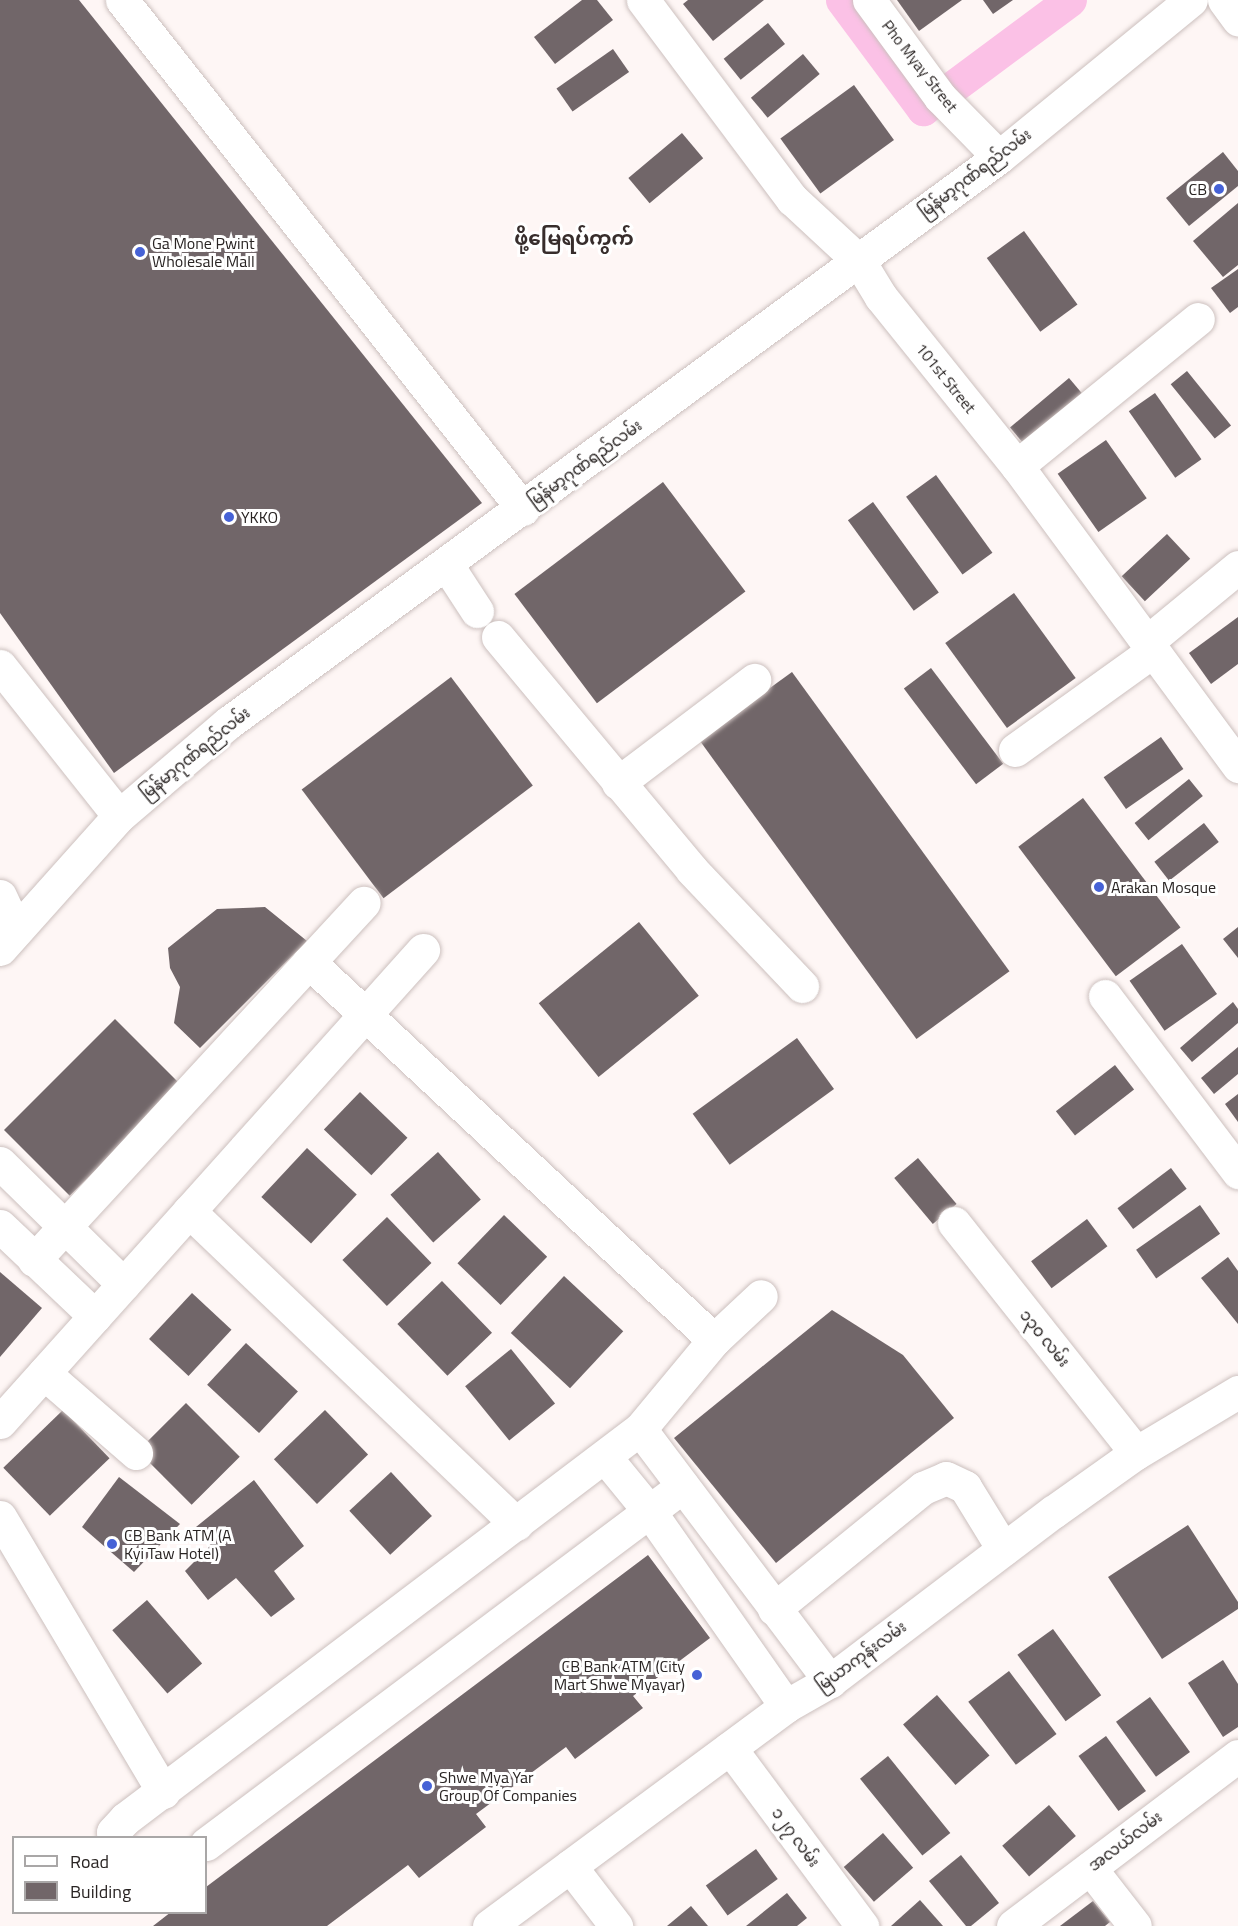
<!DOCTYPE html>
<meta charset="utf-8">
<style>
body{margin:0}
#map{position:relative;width:1238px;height:1926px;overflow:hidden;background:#fef6f5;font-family:"Titillium Web","Noto Sans Myanmar",sans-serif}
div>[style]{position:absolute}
.canal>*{height:33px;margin:-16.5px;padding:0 16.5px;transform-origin:16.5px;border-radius:16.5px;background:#fbc1e6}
.building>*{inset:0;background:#716669;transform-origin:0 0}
.roads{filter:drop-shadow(0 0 2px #ccc0be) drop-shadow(0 0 2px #ccc0be)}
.minor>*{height:33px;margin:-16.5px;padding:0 16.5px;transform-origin:16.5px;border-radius:16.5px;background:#fff}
.major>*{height:33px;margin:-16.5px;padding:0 16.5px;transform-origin:16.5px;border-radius:16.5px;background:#fff}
.dots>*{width:16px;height:16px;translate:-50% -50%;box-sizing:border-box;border:3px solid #fff;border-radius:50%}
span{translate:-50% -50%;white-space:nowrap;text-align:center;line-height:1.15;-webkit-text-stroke:6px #fff;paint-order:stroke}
.street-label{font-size:16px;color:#292423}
.poi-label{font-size:16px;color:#292423}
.right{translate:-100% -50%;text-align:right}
.left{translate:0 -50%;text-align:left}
.quarter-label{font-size:20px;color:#372d2c;font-weight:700}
.legend{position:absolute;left:12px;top:1836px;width:195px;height:78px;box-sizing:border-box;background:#fff;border:2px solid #a9a7a7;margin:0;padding:8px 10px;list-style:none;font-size:18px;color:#292423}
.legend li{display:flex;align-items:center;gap:12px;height:30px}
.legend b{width:30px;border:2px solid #a9a7a7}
</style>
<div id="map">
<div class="canal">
<div style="left:842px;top:0;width:136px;rotate:53.4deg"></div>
<div style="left:923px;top:109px;width:183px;rotate:-36.6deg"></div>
</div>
<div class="building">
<div style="clip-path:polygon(0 0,79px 0,482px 503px,114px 773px,0 613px)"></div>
<div style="clip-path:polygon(582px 0,597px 0,613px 20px,555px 64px,534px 37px)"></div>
<div style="clip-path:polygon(688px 0,764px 0,713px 41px,683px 4px)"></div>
<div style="clip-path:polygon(897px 0,962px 0,919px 31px)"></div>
<div style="clip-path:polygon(983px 0,1013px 0,993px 14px)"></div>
<div style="left:768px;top:23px;width:27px;height:57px;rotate:51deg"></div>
<div style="left:613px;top:49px;width:28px;height:69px;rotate:55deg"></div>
<div style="left:803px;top:54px;width:26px;height:68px;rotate:50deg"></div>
<div style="left:854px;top:85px;width:68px;height:91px;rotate:54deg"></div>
<div style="left:682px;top:133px;width:33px;height:70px;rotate:50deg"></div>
<div style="clip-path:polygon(1223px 152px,1238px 171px,1238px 186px,1189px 226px,1166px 198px)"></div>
<div style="clip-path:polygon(1238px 203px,1238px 265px,1223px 277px,1193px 241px)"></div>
<div style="left:1024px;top:231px;width:91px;height:46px;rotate:54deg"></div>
<div style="clip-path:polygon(1238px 269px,1238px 307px,1230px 313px,1211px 288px)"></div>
<div style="left:1187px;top:371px;width:70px;height:21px;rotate:51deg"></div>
<div style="left:1069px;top:378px;width:23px;height:77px;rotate:50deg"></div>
<div style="left:1155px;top:393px;width:81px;height:32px;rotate:55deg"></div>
<div style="left:1106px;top:440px;width:71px;height:59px;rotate:55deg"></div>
<div style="left:936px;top:475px;width:96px;height:37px;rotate:54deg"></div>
<div style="left:663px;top:482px;width:137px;height:186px;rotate:53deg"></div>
<div style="left:873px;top:502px;width:112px;height:31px;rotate:54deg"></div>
<div style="left:1167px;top:534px;width:34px;height:62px;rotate:47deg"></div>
<div style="left:1014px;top:593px;width:105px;height:85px;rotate:54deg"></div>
<div style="clip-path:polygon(1238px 617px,1238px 664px,1211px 684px,1189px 653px)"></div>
<div style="left:931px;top:668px;width:120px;height:34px;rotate:53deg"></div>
<div style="left:792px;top:672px;width:370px;height:115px;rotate:54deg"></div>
<div style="left:451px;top:677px;width:136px;height:187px;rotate:53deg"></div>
<div style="left:1161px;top:737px;width:39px;height:70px;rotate:55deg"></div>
<div style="left:1189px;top:779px;width:22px;height:70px;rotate:51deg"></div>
<div style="left:1083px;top:798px;width:162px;height:81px;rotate:53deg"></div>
<div style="left:1204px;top:823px;width:24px;height:63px;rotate:52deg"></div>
<div style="clip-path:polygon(265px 907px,307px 941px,200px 1048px,174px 1023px,180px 987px,170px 968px,168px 948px,217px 909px)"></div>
<div style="left:639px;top:922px;width:95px;height:129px;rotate:51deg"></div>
<div style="clip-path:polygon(1238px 927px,1238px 958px,1223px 939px)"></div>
<div style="left:1182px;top:944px;width:61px;height:64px;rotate:55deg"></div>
<div style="clip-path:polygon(1233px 1002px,1238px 1009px,1238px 1023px,1192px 1062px,1180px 1048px)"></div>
<div style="left:115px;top:1019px;width:93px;height:157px;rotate:45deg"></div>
<div style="left:797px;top:1038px;width:63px;height:129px;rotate:54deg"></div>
<div style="clip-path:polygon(1238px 1047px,1238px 1074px,1214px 1094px,1201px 1078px)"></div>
<div style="left:1115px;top:1065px;width:31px;height:75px;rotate:52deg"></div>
<div style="left:360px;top:1092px;width:66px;height:52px;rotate:44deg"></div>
<div style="clip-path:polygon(1238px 1094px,1238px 1122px,1225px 1104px)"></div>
<div style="left:307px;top:1148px;width:68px;height:67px;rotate:43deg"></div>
<div style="left:438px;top:1152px;width:64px;height:64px;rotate:48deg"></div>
<div style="left:918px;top:1158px;width:60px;height:31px;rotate:50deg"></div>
<div style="left:1171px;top:1168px;width:26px;height:67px;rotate:53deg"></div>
<div style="left:1200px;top:1205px;width:35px;height:78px;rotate:55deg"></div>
<div style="left:504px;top:1215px;width:60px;height:67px;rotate:44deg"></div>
<div style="left:387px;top:1217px;width:64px;height:62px;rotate:46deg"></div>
<div style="left:1087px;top:1219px;width:34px;height:70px;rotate:53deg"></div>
<div style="clip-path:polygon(1228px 1257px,1238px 1271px,1238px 1324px,1201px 1278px)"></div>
<div style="clip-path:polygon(0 1272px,42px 1308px,0 1357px)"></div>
<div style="left:564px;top:1276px;width:81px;height:78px;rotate:43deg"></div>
<div style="left:442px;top:1281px;width:72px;height:62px;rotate:46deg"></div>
<div style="left:192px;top:1293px;width:54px;height:63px;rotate:43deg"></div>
<div style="clip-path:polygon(832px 1310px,903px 1355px,954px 1418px,776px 1563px,674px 1438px)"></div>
<div style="left:246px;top:1343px;width:71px;height:57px;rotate:43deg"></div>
<div style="left:511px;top:1349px;width:70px;height:59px;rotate:51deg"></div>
<div style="left:186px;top:1403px;width:76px;height:68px;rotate:45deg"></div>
<div style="left:63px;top:1410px;width:67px;height:83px;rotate:46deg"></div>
<div style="left:325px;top:1410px;width:62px;height:71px;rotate:46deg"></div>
<div style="left:391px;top:1472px;width:60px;height:57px;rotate:47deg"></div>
<div style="clip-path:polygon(119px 1477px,180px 1524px,134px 1572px,82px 1527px)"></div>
<div style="clip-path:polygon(254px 1480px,304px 1546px,274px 1571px,295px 1599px,271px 1617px,236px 1578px,208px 1600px,185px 1571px,211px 1545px,196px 1527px)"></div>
<div style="clip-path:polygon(1188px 1525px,1238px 1602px,1238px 1609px,1162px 1659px,1108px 1577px)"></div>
<div style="clip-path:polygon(648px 1555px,710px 1638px,633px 1696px,643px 1708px,575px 1759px,566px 1747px,476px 1814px,486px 1827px,419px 1878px,408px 1865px,327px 1926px,153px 1926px,171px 1912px,206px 1912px,206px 1887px)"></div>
<div style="left:147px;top:1600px;width:84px;height:46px;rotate:49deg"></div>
<div style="left:1053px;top:1629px;width:82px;height:44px;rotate:54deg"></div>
<div style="clip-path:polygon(1223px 1660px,1238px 1684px,1238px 1727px,1223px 1737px,1188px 1683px)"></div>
<div style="left:1009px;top:1671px;width:79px;height:51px;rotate:53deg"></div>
<div style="left:937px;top:1695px;width:80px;height:45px;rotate:49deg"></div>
<div style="left:1150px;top:1697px;width:68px;height:42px;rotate:54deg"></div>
<div style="left:1106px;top:1736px;width:68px;height:34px;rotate:54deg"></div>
<div style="left:888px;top:1756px;width:99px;height:36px;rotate:51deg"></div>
<div style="left:1049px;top:1805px;width:41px;height:62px;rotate:49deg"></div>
<div style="left:883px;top:1833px;width:46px;height:52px;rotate:49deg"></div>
<div style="left:756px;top:1849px;width:37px;height:62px;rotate:54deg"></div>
<div style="clip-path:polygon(961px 1855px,999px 1903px,971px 1926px,966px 1926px,929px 1881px)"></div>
<div style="clip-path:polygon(787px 1893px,807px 1918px,797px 1926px,746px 1926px)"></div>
<div style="clip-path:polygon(920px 1900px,943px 1926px,891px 1926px)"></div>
<div style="clip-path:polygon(1093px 1901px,1110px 1922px,1105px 1926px,1060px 1926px)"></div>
<div style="clip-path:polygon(691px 1906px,708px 1926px,667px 1926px)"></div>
</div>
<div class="roads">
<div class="minor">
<div style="left:122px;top:0;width:648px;rotate:51.77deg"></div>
<div style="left:643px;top:0;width:249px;rotate:53.2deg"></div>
<div style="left:792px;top:199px;width:91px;rotate:42.8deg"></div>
<div style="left:859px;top:261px;width:42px;rotate:58.6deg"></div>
<div style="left:881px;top:297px;width:217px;rotate:51.2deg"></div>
<div style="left:1017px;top:466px;width:373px;rotate:53.6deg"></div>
<div style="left:869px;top:0;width:120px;rotate:53.8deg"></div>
<div style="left:940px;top:97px;width:84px;rotate:45.5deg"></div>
<div style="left:1017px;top:466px;width:233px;rotate:-39.1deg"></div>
<div style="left:447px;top:565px;width:55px;rotate:56.9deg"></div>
<div style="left:498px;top:637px;width:303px;rotate:50.2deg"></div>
<div style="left:692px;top:870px;width:160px;rotate:46.5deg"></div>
<div style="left:1147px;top:642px;width:118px;rotate:-39.5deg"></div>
<div style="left:0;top:666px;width:191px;rotate:51.6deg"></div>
<div style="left:1015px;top:750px;width:170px;rotate:-35.7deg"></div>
<div style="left:618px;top:783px;width:171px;rotate:-37.1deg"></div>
<div style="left:0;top:896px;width:38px;rotate:65deg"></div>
<div style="left:0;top:949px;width:178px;rotate:-48.2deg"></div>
<div style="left:119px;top:816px;width:143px;rotate:-40.5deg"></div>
<div style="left:228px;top:723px;width:956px;rotate:-36.28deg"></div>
<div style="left:999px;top:157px;width:248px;rotate:-39.3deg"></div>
<div style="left:309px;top:962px;width:554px;rotate:43.03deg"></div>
<div style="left:1105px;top:996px;width:221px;rotate:52.9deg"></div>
<div style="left:0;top:1163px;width:173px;rotate:44.5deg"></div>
<div style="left:189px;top:1211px;width:453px;rotate:43.7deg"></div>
<div style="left:954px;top:1223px;width:293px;rotate:51.6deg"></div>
<div style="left:0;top:1226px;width:131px;rotate:43.5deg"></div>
<div style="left:34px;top:1260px;width:486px;rotate:-47.3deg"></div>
<div style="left:44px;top:1373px;width:122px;rotate:41deg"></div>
<div style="left:0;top:1422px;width:634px;rotate:-48.13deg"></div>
<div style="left:640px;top:1429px;width:316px;rotate:53deg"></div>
<div style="left:605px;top:1457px;width:71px;rotate:50.7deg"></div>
<div style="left:650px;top:1512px;width:237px;rotate:55deg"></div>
<div style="left:0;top:1517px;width:320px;rotate:59.3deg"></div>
<div style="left:774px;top:1609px;width:192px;rotate:-39.1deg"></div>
<div style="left:923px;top:1488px;width:25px;rotate:-23deg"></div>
<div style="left:946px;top:1478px;width:21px;rotate:25deg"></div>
<div style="left:965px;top:1487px;width:73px;rotate:58.5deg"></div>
<div style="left:730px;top:1748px;width:222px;rotate:53.4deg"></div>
<div style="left:115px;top:1838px;width:6px;rotate:-108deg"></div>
<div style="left:113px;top:1832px;width:18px;rotate:-47deg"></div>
<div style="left:125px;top:1819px;width:646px;rotate:-37.14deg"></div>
<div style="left:640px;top:1429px;width:116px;rotate:-50.3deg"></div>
<div style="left:714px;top:1340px;width:64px;rotate:-43.1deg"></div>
<div style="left:206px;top:1844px;width:596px;rotate:-36.89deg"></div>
<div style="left:570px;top:1866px;width:76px;rotate:52.5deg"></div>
<div style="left:1090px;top:1868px;width:73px;rotate:52.2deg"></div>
<div style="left:489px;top:1926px;width:370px;rotate:-36.5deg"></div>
<div style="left:786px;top:1706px;width:51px;rotate:-29.6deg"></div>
<div style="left:830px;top:1681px;width:280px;rotate:-37.2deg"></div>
<div style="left:1053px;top:1512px;width:102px;rotate:-35.4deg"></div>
<div style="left:1136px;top:1453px;width:119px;rotate:-30.9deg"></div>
<div style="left:1013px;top:1926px;width:282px;rotate:-37.1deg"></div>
</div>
<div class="major">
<div style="left:1224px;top:0;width:24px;rotate:54deg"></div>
</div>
</div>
<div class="dots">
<div style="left:1219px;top:189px;background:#4662d6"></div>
<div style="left:140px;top:252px;background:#4662d6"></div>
<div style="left:229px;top:517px;background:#4662d6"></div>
<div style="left:1099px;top:887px;background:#4662d6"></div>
<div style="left:112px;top:1544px;background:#4662d6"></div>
<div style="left:697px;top:1675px;background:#4662d6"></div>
<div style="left:427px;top:1786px;background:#4662d6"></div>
</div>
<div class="street-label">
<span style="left:920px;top:66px;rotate:52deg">Pho Myay Street</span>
<span style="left:975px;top:173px;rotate:-37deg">မြန်မာ့ဂုဏ်ရည်လမ်း</span>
<span style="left:946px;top:378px;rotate:51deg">101st Street</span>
<span style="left:585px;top:463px;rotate:-36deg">မြန်မာ့ဂုဏ်ရည်လမ်း</span>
<span style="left:195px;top:753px;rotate:-39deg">မြန်မာ့ဂုဏ်ရည်လမ်း</span>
<span style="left:1045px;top:1338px;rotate:51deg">၁၃၀ လမ်း</span>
<span style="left:861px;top:1656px;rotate:-36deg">မြယာကုန်းလမ်း</span>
<span style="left:796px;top:1837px;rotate:54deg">၁၂၇ လမ်း</span>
<span style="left:1125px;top:1841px;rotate:-37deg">အလယ်လမ်း</span>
</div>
<div class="poi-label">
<span class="right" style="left:1207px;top:189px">CB</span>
<span class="left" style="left:152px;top:252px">Ga Mone Pwint<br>Wholesale Mall</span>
<span class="left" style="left:241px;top:517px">YKKO</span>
<span class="left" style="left:1111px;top:887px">Arakan Mosque</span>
<span class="left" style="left:124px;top:1544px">CB Bank ATM (A<br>Kyi Taw Hotel)</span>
<span class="right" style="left:685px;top:1675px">CB Bank ATM (City<br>Mart Shwe Myayar)</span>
<span class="left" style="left:439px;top:1786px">Shwe Mya Yar<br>Group Of Companies</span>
</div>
<div class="quarter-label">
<span style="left:574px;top:237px">ဖို့မြေရပ်ကွက်</span>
</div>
<ul class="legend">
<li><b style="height:8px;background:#fff"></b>Road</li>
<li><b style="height:16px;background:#716669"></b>Building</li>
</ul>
</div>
